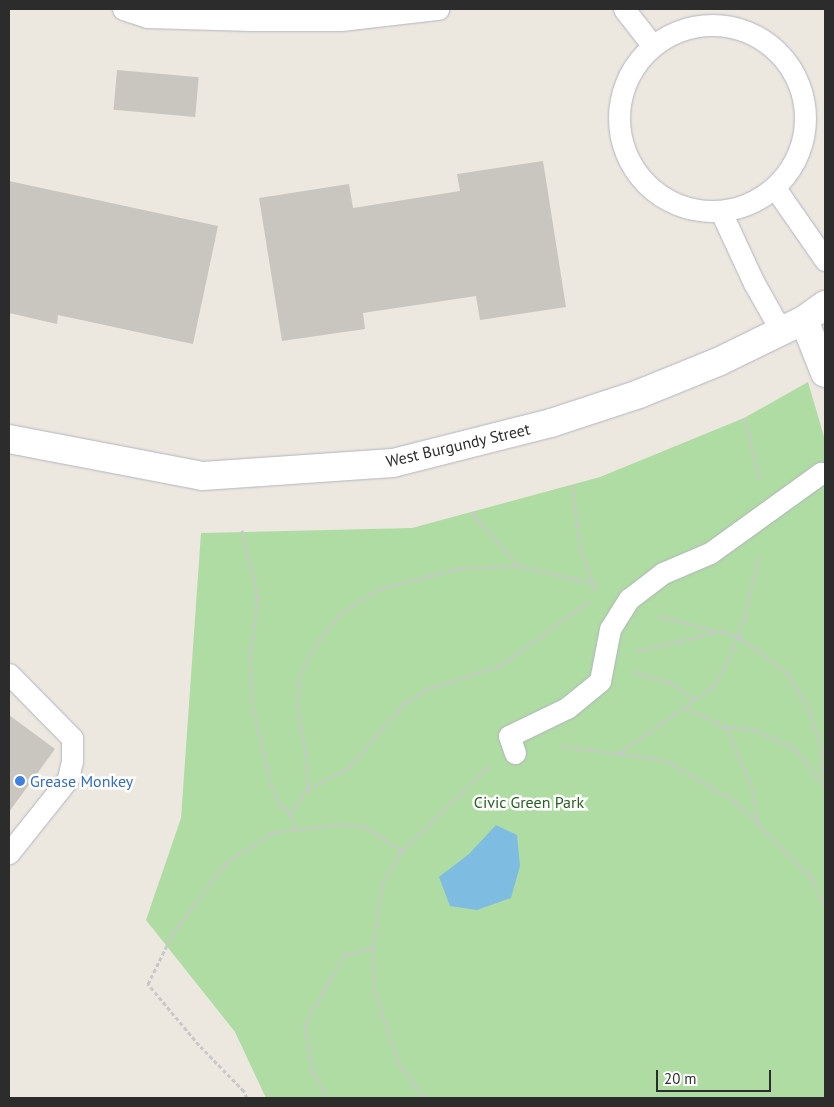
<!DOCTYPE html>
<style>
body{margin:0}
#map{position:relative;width:834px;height:1107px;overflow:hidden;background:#ece8e0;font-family:"PT Sans",sans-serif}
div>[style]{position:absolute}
.green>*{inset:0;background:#afdca3}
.water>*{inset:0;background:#7fbce1}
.building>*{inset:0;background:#c8c6be;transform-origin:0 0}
.path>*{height:3px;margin-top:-1.5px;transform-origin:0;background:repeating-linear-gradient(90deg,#c8c8c8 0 4px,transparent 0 6.5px)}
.roads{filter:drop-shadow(0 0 1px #b3b4be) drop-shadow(0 0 1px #b3b4be)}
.service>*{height:21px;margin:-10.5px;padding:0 10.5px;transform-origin:10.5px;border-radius:10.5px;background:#fff}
.service>.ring{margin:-10.5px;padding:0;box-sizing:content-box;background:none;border:21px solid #fff;border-radius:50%}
.minor>*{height:28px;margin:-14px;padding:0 14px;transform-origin:14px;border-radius:14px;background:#fff}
.dots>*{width:14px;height:14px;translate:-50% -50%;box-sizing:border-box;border:2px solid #fff;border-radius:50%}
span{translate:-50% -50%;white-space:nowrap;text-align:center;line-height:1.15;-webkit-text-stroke:5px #fff;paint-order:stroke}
.street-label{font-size:16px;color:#2c2c2c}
.shop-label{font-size:16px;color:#366cbe}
.left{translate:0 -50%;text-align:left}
.park-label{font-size:16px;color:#296123}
.frame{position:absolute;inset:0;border:10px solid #2c2c2c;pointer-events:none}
.scale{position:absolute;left:656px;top:1070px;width:115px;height:22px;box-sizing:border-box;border:2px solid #2c2c2c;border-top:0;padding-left:6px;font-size:15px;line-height:18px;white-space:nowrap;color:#2c2c2c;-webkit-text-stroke:4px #fff;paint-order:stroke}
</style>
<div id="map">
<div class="green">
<div style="clip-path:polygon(808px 382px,825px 440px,825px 1098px,266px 1098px,235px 1032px,146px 920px,181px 818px,201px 533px,412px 528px,600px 477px,744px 418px)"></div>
</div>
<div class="water">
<div style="clip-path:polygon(496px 825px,517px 835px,520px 866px,511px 898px,477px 910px,450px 906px,439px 877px,469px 854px)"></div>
</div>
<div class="building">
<div style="left:117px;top:70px;width:82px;height:40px;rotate:5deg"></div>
<div style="clip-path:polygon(543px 161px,566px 307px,480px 320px,476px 296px,363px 313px,365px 329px,282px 341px,259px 198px,349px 184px,353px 208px,460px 191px,457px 174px)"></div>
<div style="clip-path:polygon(9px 181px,218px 226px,193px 344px,58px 315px,57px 324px,9px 313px)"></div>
<div style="clip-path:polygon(9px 715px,55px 749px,9px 812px)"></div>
</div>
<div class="path">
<div style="left:744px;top:418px;width:63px;rotate:75.3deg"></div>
<div style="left:572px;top:485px;width:66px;rotate:82.1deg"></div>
<div style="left:581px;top:550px;width:44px;rotate:69.9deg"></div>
<div style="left:471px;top:512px;width:72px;rotate:48.4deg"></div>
<div style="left:242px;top:530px;width:70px;rotate:76.8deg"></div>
<div style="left:258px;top:598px;width:60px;rotate:97.7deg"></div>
<div style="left:250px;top:657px;width:44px;rotate:87.4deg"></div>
<div style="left:252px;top:701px;width:85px;rotate:77.1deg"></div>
<div style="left:271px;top:784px;width:22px;rotate:68deg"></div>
<div style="left:279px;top:804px;width:14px;rotate:39deg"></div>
<div style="left:659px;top:616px;width:59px;rotate:14.7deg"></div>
<div style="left:637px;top:651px;width:86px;rotate:-13.4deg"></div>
<div style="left:721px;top:631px;width:18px;rotate:16deg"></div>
<div style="left:738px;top:636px;width:61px;rotate:37.1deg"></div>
<div style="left:787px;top:673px;width:42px;rotate:58.6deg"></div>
<div style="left:809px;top:709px;width:38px;rotate:72deg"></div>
<div style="left:821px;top:745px;width:33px;rotate:90deg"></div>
<div style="left:634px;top:672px;width:37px;rotate:16deg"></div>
<div style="left:670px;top:682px;width:32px;rotate:35deg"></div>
<div style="left:687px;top:708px;width:43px;rotate:26deg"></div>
<div style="left:726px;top:727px;width:65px;rotate:66.6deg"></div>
<div style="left:752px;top:787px;width:37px;rotate:81deg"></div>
<div style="left:726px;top:727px;width:28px;rotate:4deg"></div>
<div style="left:754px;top:729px;width:46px;rotate:26deg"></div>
<div style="left:795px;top:749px;width:48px;rotate:51.7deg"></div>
<div style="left:562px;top:746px;width:104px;rotate:7.7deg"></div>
<div style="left:665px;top:760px;width:80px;rotate:30.1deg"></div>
<div style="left:734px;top:800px;width:109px;rotate:45deg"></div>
<div style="left:811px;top:877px;width:32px;rotate:64deg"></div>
<div style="left:619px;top:753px;width:113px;rotate:-35deg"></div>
<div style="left:712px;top:688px;width:33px;rotate:-59deg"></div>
<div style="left:729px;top:660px;width:48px;rotate:-70.4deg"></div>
<div style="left:745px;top:615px;width:60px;rotate:-76.4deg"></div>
<div style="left:308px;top:789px;width:36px;rotate:-93deg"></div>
<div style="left:306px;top:753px;width:47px;rotate:-101.1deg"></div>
<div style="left:297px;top:707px;width:32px;rotate:-85deg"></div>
<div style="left:300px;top:675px;width:33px;rotate:-63deg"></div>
<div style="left:315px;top:646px;width:41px;rotate:-52deg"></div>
<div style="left:340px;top:614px;width:46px;rotate:-32.7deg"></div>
<div style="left:379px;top:589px;width:83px;rotate:-14.7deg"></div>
<div style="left:459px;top:568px;width:60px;rotate:-1.9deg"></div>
<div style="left:519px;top:566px;width:76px;rotate:12.9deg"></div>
<div style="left:296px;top:829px;width:17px;rotate:-111deg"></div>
<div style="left:290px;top:813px;width:30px;rotate:-53deg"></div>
<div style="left:308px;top:789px;width:44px;rotate:-27.1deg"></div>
<div style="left:347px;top:769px;width:88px;rotate:-48.7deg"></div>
<div style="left:405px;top:703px;width:26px;rotate:-32deg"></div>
<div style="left:427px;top:689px;width:77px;rotate:-17.5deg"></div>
<div style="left:500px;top:666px;width:112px;rotate:-36deg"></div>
<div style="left:247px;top:1098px;width:8px;rotate:-113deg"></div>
<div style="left:244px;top:1091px;width:64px;rotate:-134.4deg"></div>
<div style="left:199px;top:1045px;width:80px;rotate:-129.9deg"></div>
<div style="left:148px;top:984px;width:57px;rotate:-63.9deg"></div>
<div style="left:173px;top:933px;width:88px;rotate:-52.9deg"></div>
<div style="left:226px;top:863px;width:56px;rotate:-33.4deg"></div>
<div style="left:273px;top:832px;width:70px;rotate:-6.5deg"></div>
<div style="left:343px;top:824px;width:23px;rotate:7deg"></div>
<div style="left:366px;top:827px;width:43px;rotate:33.7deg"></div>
<div style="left:327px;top:1098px;width:30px;rotate:-117deg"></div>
<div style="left:313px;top:1071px;width:47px;rotate:-99.9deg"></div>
<div style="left:305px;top:1025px;width:80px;rotate:-60.9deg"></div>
<div style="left:344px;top:955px;width:30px;rotate:-14deg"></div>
<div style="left:424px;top:1098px;width:44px;rotate:-125.8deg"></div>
<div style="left:398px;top:1062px;width:73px;rotate:-108.4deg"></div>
<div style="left:375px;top:993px;width:45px;rotate:-92.5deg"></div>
<div style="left:373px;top:948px;width:65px;rotate:-82deg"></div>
<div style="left:382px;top:884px;width:39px;rotate:-59deg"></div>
<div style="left:402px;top:851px;width:122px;rotate:-44.3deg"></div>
</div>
<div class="roads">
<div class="service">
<div style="left:123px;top:9px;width:25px;rotate:18deg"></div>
<div style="left:147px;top:17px;width:104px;rotate:1.7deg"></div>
<div style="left:251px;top:20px;width:90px"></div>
<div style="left:341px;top:20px;width:98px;rotate:-6.5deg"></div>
<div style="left:624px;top:9px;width:47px;rotate:51.9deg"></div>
<div class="ring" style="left:619px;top:25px;width:165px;height:165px"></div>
<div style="left:775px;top:188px;width:88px;rotate:55.2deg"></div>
<div style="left:721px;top:212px;width:78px;rotate:65.1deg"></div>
<div style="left:754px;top:283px;width:55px;rotate:60.6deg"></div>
<div style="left:9px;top:674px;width:90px;rotate:45.5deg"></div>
<div style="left:72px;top:738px;width:23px;rotate:90deg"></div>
<div style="left:72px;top:761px;width:18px;rotate:103deg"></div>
<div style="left:68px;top:779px;width:95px;rotate:128.6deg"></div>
<div style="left:515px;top:753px;width:18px;rotate:-109deg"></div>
<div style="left:509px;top:736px;width:64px;rotate:-25.8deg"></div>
<div style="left:567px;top:708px;width:43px;rotate:-39.3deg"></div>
<div style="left:600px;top:681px;width:53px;rotate:-79.1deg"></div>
<div style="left:610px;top:629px;width:36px;rotate:-58deg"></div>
<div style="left:629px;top:599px;width:43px;rotate:-37.4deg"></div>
<div style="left:663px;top:573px;width:51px;rotate:-23.1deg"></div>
<div style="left:710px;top:553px;width:137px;rotate:-35.8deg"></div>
</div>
<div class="minor">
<div style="left:804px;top:320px;width:57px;rotate:68.4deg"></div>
<div style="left:9px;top:439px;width:197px;rotate:10.8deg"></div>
<div style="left:203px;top:476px;width:190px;rotate:-3.9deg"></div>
<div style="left:393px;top:463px;width:163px;rotate:-14.2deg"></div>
<div style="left:551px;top:423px;width:93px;rotate:-18.2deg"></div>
<div style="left:639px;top:394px;width:85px;rotate:-22.1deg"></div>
<div style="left:718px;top:362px;width:96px;rotate:-26deg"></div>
<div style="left:804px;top:320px;width:26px;rotate:-36deg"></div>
</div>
</div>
<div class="dots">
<div style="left:20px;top:781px;background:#3f7fe0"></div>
</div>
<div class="street-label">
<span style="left:458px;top:445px;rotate:-13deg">West Burgundy Street</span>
</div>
<div class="shop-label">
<span class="left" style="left:30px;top:781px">Grease Monkey</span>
</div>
<div class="park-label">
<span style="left:529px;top:802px">Civic Green Park</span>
</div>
<div class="frame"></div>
<div class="scale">20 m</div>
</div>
